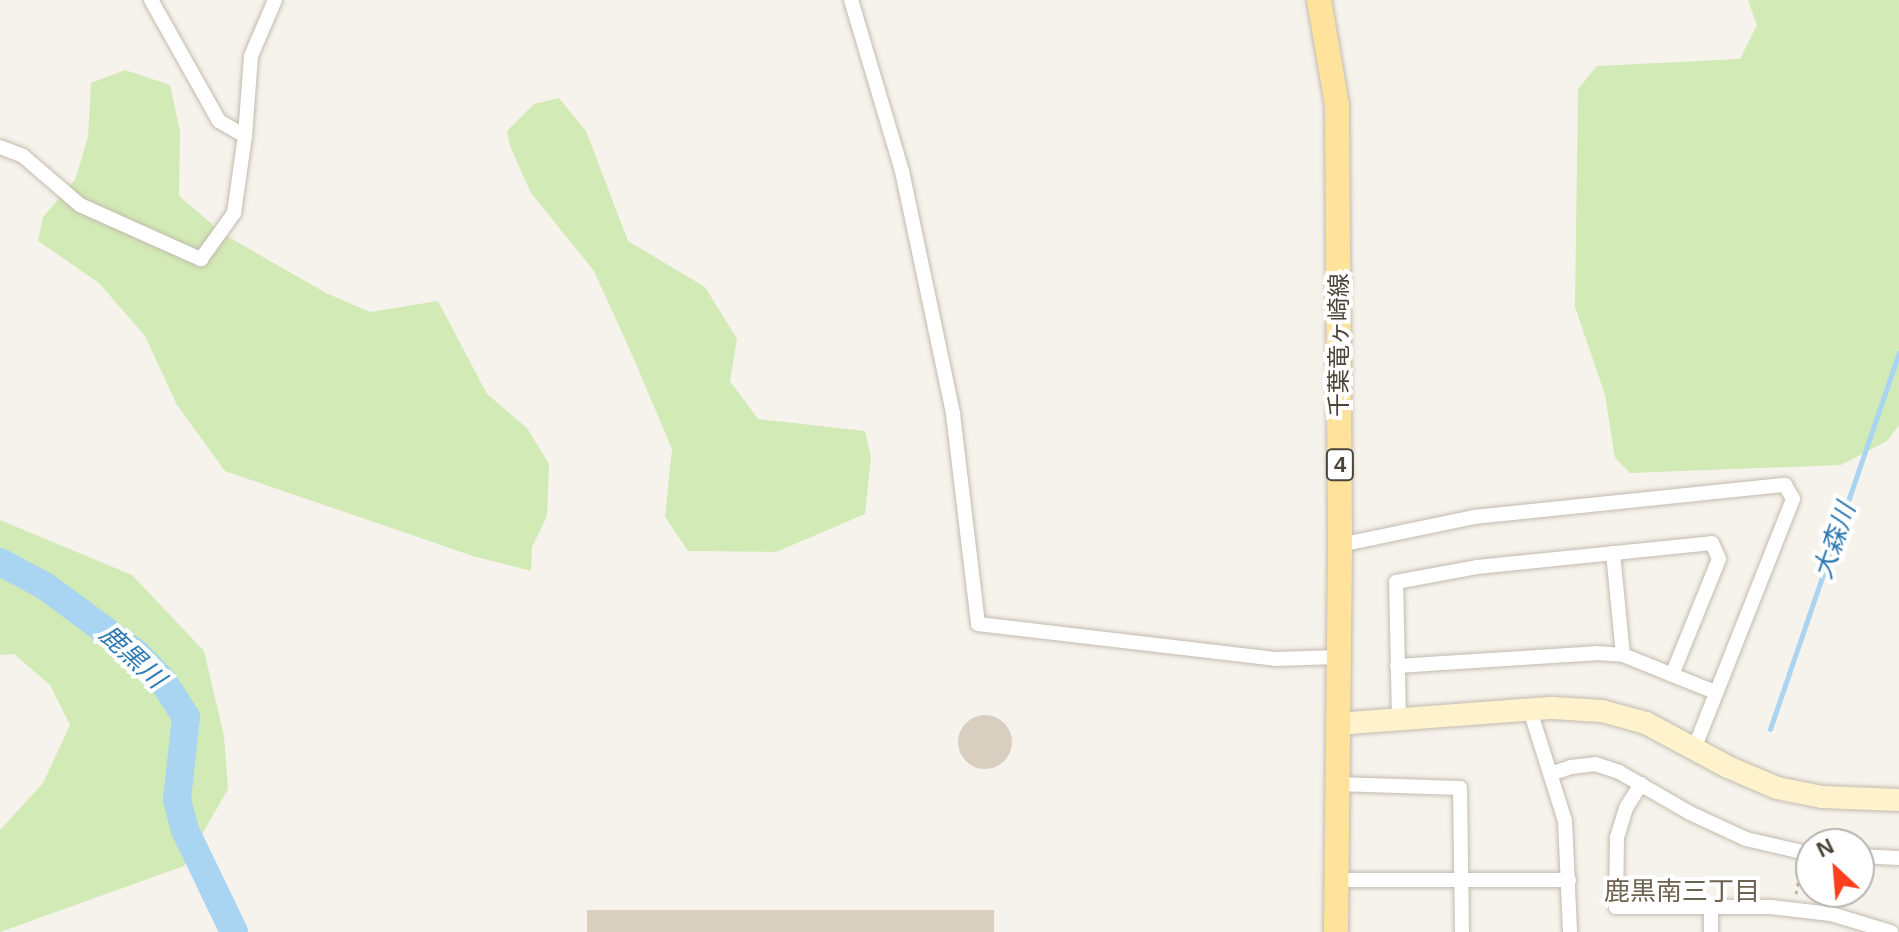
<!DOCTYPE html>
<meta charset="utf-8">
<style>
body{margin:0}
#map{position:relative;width:1899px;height:932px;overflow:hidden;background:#f6f3ec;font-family:Helvetica,"Noto Sans JP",sans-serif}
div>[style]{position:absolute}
.green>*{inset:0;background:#d2eab5}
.stream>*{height:5px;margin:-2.5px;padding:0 2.5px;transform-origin:2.5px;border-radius:2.5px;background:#a9d4f2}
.river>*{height:28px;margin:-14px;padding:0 14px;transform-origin:14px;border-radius:14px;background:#a9d4f2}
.building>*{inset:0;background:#d8cfc1;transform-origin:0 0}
.round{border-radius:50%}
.path>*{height:3px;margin-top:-1.5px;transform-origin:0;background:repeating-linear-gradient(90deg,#c4b79f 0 4px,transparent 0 8px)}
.roads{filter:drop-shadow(0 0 2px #c2bbae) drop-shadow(0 0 2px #c2bbae)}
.street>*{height:14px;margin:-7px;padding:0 7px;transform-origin:7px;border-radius:7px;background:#fff}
.secondary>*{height:22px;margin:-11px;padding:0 11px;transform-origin:11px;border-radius:11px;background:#fff3cd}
.primary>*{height:24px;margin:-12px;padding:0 12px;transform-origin:12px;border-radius:12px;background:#ffe39c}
span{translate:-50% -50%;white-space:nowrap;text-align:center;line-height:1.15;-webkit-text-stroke:8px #fff;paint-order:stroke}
.shield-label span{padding:2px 6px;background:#fff;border:2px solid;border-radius:6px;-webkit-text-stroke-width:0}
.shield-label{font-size:22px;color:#4b4439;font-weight:700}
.street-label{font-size:24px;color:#4b4439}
.water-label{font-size:26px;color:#2e7ab2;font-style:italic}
.neighbourhood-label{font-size:26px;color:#6e6250}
.north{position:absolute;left:1795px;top:828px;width:80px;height:80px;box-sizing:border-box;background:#fff;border:2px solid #b7b4b0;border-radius:50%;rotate:334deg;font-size:22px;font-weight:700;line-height:32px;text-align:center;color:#4b4439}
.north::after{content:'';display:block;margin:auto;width:28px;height:36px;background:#fc3f1d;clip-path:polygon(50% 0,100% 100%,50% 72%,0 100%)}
</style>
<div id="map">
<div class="green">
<div style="clip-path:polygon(1748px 0,1899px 0,1899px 425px,1887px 441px,1841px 465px,1630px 473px,1615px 458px,1605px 395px,1575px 307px,1578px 89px,1597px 66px,1740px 59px,1757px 25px)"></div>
<div style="clip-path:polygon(125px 70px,170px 85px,180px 131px,179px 196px,225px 235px,326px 293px,370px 312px,438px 301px,487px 394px,527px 428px,549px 464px,547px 516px,532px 547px,531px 571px,473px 556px,225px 471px,177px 405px,145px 336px,99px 283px,38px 241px,43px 217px,75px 180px,88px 137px,91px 83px)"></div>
<div style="clip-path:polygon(559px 98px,586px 131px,628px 241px,705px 287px,737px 339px,730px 381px,758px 419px,865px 431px,871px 457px,865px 514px,776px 552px,688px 551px,665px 517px,672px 449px,633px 357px,594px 271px,531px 193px,510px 146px,507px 131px,534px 104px)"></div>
<div style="clip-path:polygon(0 520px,132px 575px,204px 651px,224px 736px,228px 789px,184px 866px,0 932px,0 830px,43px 783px,70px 725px,50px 685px,14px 654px,0 655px)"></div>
</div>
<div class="stream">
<div style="left:1770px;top:729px;width:398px;rotate:-71.1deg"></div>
</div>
<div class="river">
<div style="left:0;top:562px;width:51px;rotate:28.1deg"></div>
<div style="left:45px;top:586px;width:114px;rotate:36.5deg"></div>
<div style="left:137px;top:654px;width:37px;rotate:46deg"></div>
<div style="left:163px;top:681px;width:43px;rotate:57.4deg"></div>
<div style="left:186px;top:717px;width:83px;rotate:96.2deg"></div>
<div style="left:177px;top:800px;width:31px;rotate:75deg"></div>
<div style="left:185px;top:830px;width:113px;rotate:64.3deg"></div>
</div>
<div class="building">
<div class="round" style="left:958px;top:715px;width:54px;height:54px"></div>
<div style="left:994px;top:910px;width:22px;height:407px;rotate:90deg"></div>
</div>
<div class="path">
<div style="left:1796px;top:894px;width:28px;rotate:-80deg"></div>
</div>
<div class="roads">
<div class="street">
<div style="left:851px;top:0;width:178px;rotate:73.4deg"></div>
<div style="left:902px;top:171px;width:248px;rotate:78.1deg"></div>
<div style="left:953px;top:414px;width:211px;rotate:83.2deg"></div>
<div style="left:978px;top:624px;width:299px;rotate:6.7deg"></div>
<div style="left:1275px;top:659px;width:63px;rotate:-1.8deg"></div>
<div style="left:245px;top:136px;width:80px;rotate:-85.7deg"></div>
<div style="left:251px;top:56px;width:61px;rotate:-66.8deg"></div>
<div style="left:0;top:147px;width:25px;rotate:21deg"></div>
<div style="left:23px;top:156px;width:75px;rotate:40.7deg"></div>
<div style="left:80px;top:205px;width:133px;rotate:24.1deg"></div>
<div style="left:201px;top:259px;width:57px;rotate:-54.3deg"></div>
<div style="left:234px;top:213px;width:78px;rotate:-81.9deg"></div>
<div style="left:245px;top:136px;width:30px;rotate:-150deg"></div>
<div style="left:219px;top:121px;width:139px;rotate:-119.3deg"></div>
<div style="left:1340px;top:545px;width:137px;rotate:-11.8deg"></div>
<div style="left:1474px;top:517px;width:313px;rotate:-5.9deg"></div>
<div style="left:1785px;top:485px;width:16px;rotate:60deg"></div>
<div style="left:1793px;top:499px;width:269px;rotate:111.6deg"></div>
<div style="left:1613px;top:553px;width:102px;rotate:84.4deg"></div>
<div style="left:1397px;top:666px;width:199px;rotate:-3.7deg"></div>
<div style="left:1596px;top:653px;width:27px;rotate:4deg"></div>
<div style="left:1623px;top:655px;width:99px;rotate:21.9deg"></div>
<div style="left:1530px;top:710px;width:116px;rotate:72.5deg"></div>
<div style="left:1565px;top:821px;width:111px;rotate:87.4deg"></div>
<div style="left:1399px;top:720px;width:138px;rotate:-91.2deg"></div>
<div style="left:1396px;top:582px;width:82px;rotate:-10.5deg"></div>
<div style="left:1477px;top:567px;width:236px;rotate:-5.8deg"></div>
<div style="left:1712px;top:543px;width:17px;rotate:66deg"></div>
<div style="left:1719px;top:559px;width:125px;rotate:112.1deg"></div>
<div style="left:1550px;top:774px;width:22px;rotate:-18deg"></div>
<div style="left:1571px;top:767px;width:24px;rotate:-7deg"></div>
<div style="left:1595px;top:764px;width:25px;rotate:18deg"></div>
<div style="left:1619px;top:772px;width:82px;rotate:30deg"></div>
<div style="left:1690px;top:813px;width:62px;rotate:24.9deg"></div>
<div style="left:1746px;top:839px;width:67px;rotate:13deg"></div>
<div style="left:1336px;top:784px;width:124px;rotate:1.8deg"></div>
<div style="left:1460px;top:788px;width:144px;rotate:89.2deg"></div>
<div style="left:1641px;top:784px;width:28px;rotate:122deg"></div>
<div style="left:1626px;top:808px;width:30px;rotate:107deg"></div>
<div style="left:1617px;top:837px;width:70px;rotate:90.8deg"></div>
<div style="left:1616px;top:907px;width:155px"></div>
<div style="left:1771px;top:907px;width:60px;rotate:6.7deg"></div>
<div style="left:1831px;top:914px;width:63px;rotate:16.7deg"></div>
<div style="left:1859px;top:856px;width:40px;rotate:2.9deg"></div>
<div style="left:1336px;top:880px;width:233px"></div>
<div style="left:1711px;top:907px;width:25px;rotate:90deg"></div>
</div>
<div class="secondary">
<div style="left:1337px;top:724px;width:216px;rotate:-4.3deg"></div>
<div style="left:1552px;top:708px;width:50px;rotate:3.4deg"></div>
<div style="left:1602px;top:711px;width:46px;rotate:15.3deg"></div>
<div style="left:1646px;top:723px;width:93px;rotate:28.2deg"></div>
<div style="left:1728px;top:767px;width:53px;rotate:23.2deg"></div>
<div style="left:1777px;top:788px;width:46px;rotate:11.3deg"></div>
<div style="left:1822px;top:797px;width:77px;rotate:2.2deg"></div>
</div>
<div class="primary">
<div style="left:1319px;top:0;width:107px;rotate:80.3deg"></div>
<div style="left:1337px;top:105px;width:440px;rotate:89.6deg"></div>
<div style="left:1340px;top:545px;width:387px;rotate:90.6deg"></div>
</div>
</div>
<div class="shield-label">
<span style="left:1340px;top:465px">4</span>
</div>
<div class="street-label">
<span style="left:1339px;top:345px;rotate:-90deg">千葉竜ヶ崎線</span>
</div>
<div class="water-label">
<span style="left:1835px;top:541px;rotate:-71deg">大森川</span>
<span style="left:132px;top:657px;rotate:43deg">鹿黒川</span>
</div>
<div class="neighbourhood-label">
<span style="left:1682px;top:892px">鹿黒南三丁目</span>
</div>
<div class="north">N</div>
</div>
